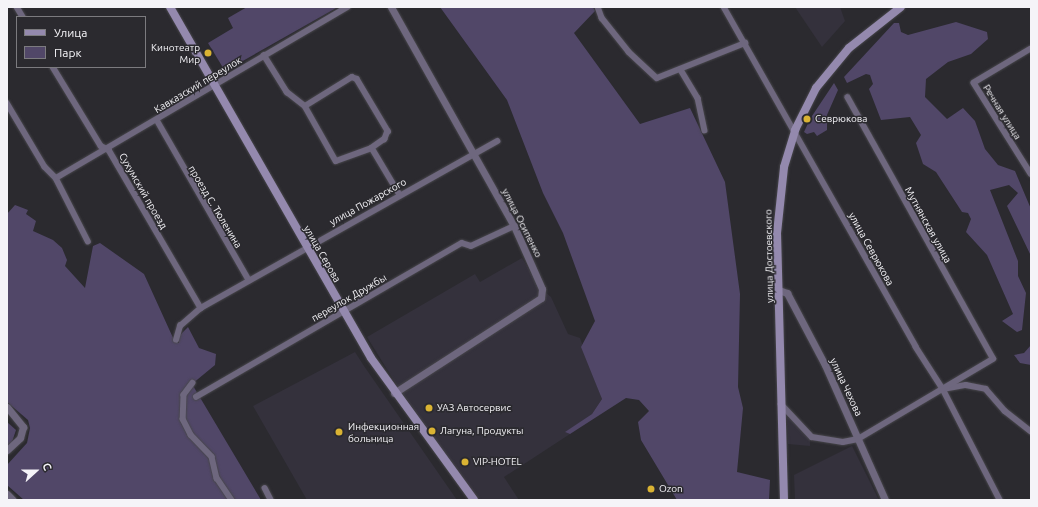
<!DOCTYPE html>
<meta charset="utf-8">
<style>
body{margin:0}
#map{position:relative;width:1038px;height:507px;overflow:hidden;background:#2b2a2f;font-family:Ubuntu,sans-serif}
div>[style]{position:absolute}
.built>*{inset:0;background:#34313c}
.green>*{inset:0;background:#514768}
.roads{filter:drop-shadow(0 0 1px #47464b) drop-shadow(0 0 1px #47464b)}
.minor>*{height:5.5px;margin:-2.75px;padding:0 2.75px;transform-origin:2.75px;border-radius:2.75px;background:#6e677e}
.tertiary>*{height:7px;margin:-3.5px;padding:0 3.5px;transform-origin:3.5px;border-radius:3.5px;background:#6e677e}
.secondary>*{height:8px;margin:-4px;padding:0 4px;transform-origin:4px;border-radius:4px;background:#9489ae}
.dots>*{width:11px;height:11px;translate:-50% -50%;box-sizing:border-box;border:2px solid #2b2a2f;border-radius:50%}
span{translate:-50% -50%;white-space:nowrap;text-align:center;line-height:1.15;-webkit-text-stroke:3px #2b2a2f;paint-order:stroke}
.poi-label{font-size:10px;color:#f5f4f8}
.right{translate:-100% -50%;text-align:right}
.left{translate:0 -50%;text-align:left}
.street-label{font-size:10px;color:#f5f4f8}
.frame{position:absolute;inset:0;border:8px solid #f5f4f8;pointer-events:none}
.legend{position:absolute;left:16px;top:16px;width:130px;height:52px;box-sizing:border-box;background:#2b2a2f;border:1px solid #7c7b7f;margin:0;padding:5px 7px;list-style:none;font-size:12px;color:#f5f4f8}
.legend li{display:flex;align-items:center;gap:8px;height:20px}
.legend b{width:20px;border:1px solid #7c7b7f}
.north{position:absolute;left:16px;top:451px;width:40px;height:40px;-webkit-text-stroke:3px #2b2a2f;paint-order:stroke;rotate:69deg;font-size:11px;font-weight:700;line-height:16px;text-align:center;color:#f5f4f8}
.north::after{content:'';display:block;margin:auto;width:14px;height:18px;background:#f5f4f8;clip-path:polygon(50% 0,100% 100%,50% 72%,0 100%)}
</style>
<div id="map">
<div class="built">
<div style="clip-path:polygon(795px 7px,840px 7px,845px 21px,822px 47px)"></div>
<div style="clip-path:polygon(522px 258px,540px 288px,551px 297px,568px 334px,580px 338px,602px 399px,592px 414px,566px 432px,570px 434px,504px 477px,519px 500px,478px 500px,398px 387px,367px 337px,475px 274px,480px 282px)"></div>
<div style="clip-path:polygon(355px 352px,364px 366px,457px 500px,307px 500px,253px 406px)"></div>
<div style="clip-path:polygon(787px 418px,791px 418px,810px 439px,810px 446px,788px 444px)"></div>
<div style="clip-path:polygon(852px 446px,879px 500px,795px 500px,794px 475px)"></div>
</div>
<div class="green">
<div style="clip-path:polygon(247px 7px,338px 7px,225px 71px,208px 43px,233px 28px,228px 18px)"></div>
<div style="clip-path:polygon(440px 7px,593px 7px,595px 11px,574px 33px,640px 124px,690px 108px,725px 182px,740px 294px,738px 387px,743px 408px,737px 472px,770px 480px,769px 500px,677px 500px,641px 440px,638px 422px,649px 411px,639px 400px,626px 398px,570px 434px,565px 432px,592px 414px,602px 399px,581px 347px,595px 321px,563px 233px,543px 193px,507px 100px)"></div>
<div style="clip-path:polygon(956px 22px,987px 32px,988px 39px,971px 54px,948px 62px,926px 79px,925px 97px,947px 119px,963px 108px,975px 121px,985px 149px,998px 165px,1015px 171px,1031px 209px,1031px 256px,1007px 206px,1018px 193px,1009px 185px,990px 190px,1018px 261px,1018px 276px,1026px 293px,1022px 330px,1017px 332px,1002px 321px,1013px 314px,987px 255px,966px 232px,971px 219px,968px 213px,962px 212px,936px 172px,923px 164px,916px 143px,921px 135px,910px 117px,881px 120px,869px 89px,873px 84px,870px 75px,866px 74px,847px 83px,844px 77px,894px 23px,899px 23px,901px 32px,908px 35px)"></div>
<div style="clip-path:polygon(834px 83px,838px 90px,827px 115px,827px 130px,817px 136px,814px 132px,807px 134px,804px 132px,810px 119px)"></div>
<div style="clip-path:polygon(15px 205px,28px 210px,26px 214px,36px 221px,33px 231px,53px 240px,62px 248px,67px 260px,65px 266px,85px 288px,93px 246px,100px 243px,144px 274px,174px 340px,179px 343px,179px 336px,188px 327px,199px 348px,216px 354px,215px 365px,192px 384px,261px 500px,24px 500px,7px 485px,7px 465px,27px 443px,30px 428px,28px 420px,7px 402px,7px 214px)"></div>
<div style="clip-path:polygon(1031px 345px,1031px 365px,1020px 363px,1014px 355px,1024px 353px)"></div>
<div style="clip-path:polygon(7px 422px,16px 430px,12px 442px,7px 446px)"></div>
</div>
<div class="roads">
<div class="minor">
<div style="left:17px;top:7px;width:12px;rotate:59deg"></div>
<div style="left:598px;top:7px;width:12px;rotate:70deg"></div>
<div style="left:602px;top:18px;width:43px;rotate:51.5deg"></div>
<div style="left:629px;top:52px;width:38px;rotate:43deg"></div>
<div style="left:657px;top:78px;width:95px;rotate:-21.7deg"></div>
<div style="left:724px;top:7px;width:390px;rotate:60.5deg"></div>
<div style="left:916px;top:347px;width:50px;rotate:57.3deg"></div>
<div style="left:943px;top:389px;width:125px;rotate:62.8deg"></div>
<div style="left:1031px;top:49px;width:66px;rotate:149.2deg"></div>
<div style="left:974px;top:83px;width:107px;rotate:57.9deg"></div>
<div style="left:264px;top:55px;width:44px;rotate:58.1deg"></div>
<div style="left:287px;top:92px;width:23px;rotate:38deg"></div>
<div style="left:305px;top:106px;width:63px;rotate:60.6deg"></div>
<div style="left:336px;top:161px;width:38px;rotate:-20deg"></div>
<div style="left:372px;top:148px;width:55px;rotate:59.2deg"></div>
<div style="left:53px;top:67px;width:92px;rotate:58.7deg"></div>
<div style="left:101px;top:146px;width:9px;rotate:27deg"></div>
<div style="left:109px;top:150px;width:183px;rotate:59.8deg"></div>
<div style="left:681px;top:70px;width:33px;rotate:59deg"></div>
<div style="left:698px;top:98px;width:33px;rotate:78deg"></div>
<div style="left:7px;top:103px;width:74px;rotate:59.3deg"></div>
<div style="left:45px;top:167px;width:16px;rotate:45deg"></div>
<div style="left:56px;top:178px;width:71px;rotate:63.1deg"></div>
<div style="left:305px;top:106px;width:55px;rotate:-31.7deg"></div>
<div style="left:352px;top:77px;width:5px;rotate:22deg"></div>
<div style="left:357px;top:79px;width:61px;rotate:59.2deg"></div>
<div style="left:388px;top:131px;width:9px;rotate:111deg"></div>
<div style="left:385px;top:139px;width:16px;rotate:145deg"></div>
<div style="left:157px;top:120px;width:185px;rotate:60.1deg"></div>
<div style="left:56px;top:178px;width:338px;rotate:-30.4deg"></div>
<div style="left:176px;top:340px;width:15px;rotate:-74deg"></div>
<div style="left:180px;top:326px;width:28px;rotate:-41deg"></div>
<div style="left:201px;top:308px;width:340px;rotate:-29.4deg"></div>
<div style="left:193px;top:383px;width:15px;rotate:127deg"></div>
<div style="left:184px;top:395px;width:24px;rotate:92deg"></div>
<div style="left:183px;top:419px;width:18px;rotate:63deg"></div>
<div style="left:191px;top:435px;width:30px;rotate:46deg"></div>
<div style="left:212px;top:457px;width:22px;rotate:77deg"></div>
<div style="left:217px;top:478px;width:27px;rotate:56deg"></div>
<div style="left:943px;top:389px;width:23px;rotate:-10deg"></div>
<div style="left:966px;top:385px;width:20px;rotate:11deg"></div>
<div style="left:986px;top:389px;width:29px;rotate:49deg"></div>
<div style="left:1005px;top:411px;width:33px;rotate:38deg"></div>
<div style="left:196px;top:397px;width:307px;rotate:-30.1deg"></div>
<div style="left:462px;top:243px;width:9px;rotate:18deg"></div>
<div style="left:471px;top:246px;width:47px;rotate:-24.9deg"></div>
<div style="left:781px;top:404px;width:45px;rotate:46.8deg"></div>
<div style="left:812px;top:437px;width:31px;rotate:9deg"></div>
<div style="left:843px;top:442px;width:15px;rotate:-11deg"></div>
<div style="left:858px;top:439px;width:157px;rotate:-30.7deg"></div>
<div style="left:993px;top:359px;width:299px;rotate:-119.1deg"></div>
<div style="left:265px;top:488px;width:13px;rotate:63deg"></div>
</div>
<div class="tertiary">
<div style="left:391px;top:7px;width:251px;rotate:60.7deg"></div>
<div style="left:514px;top:226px;width:69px;rotate:66deg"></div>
<div style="left:542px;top:289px;width:9px;rotate:96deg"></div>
<div style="left:541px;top:298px;width:175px;rotate:147.1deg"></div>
<div style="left:779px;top:290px;width:9px;rotate:21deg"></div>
<div style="left:787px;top:293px;width:81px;rotate:62.2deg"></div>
<div style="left:825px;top:365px;width:148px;rotate:66deg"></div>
<div style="left:7px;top:407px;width:26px;rotate:51deg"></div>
<div style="left:23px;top:427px;width:11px;rotate:105deg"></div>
<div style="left:20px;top:438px;width:18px;rotate:137deg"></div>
<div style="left:7px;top:494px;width:8px;rotate:45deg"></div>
</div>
<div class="secondary">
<div style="left:170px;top:7px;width:404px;rotate:60.2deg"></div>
<div style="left:371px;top:358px;width:175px;rotate:54deg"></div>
<div style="left:784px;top:500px;width:267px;rotate:-91.5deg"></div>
<div style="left:777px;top:233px;width:66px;rotate:-83.9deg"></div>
<div style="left:784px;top:167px;width:39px;rotate:-73deg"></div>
<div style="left:795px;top:130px;width:47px;rotate:-63.4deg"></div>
<div style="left:816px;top:88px;width:52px;rotate:-50.5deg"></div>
<div style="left:849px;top:48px;width:66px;rotate:-38.3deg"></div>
</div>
</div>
<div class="dots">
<div style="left:208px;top:53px;background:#dab333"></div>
<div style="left:807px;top:119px;background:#dab333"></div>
<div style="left:429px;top:408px;background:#dab333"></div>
<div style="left:432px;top:431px;background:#dab333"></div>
<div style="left:339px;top:432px;background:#dab333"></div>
<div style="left:465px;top:462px;background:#dab333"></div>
<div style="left:651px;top:489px;background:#dab333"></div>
</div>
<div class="poi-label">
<span class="right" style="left:200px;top:53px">Кинотеатр<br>Мир</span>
<span class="left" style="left:815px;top:119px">Севрюкова</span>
<span class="left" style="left:437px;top:408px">УАЗ Автосервис</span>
<span class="left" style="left:348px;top:432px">Инфекционная<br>больница</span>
<span class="left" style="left:440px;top:431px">Лагуна, Продукты</span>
<span class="left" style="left:473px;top:462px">VIP-HOTEL</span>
<span class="left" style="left:659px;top:489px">Ozon</span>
</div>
<div class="street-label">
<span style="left:198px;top:85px;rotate:-31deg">Кавказский переулок</span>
<span style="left:1002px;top:112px;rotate:58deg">Речная улица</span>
<span style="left:143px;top:191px;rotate:60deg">Сухумский проезд</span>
<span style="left:368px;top:202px;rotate:-29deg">улица Пожарского</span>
<span style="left:215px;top:207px;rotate:59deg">проезд С. Тюленина</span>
<span style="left:522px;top:223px;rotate:63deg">улица Осипенко</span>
<span style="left:928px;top:225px;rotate:61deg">Мутнянская улица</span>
<span style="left:871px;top:249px;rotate:61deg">улица Севрюкова</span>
<span style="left:322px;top:254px;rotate:60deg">улица Серова</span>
<span style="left:769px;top:256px;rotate:-91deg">улица Достоевского</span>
<span style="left:349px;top:298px;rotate:-30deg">переулок Дружбы</span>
<span style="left:846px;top:387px;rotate:65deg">улица Чехова</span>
</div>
<div class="frame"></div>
<ul class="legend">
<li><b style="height:5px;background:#9489ae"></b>Улица</li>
<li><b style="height:11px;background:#514768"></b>Парк</li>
</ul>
<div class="north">С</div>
</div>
